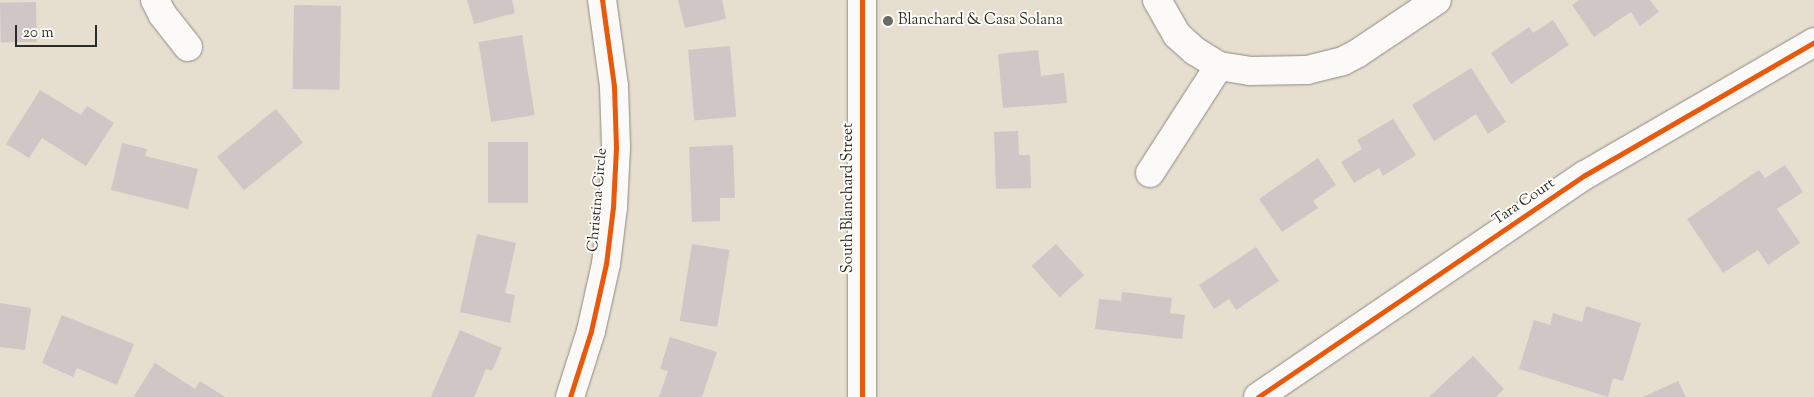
<!DOCTYPE html>
<style>
body{margin:0}
#map{position:relative;width:1814px;height:397px;overflow:hidden;background:#e6dece;font-family:"Sorts Mill Goudy",serif}
div>[style]{position:absolute}
.building>*{inset:0;background:#d1c6c6;transform-origin:0 0}
.roads{filter:drop-shadow(0 0 1px #8f8a82) drop-shadow(0 0 1px #8f8a82)}
.minor>*{height:28px;margin:-14px;padding:0 14px;transform-origin:14px;border-radius:14px;background:#fbfaf8}
.cycleway>*{height:5px;margin:-2.5px;padding:0 2.5px;transform-origin:2.5px;border-radius:2.5px;background:#e8590c}
.dots>*{width:14px;height:14px;translate:-50% -50%;box-sizing:border-box;border:2px solid #fdfcf7;border-radius:50%}
span{translate:-50% -50%;white-space:nowrap;text-align:center;line-height:1.15;-webkit-text-stroke:4px #fdfcf7;paint-order:stroke}
.poi-label{font-size:15px;color:#2b2b2b}
.left{translate:0 -50%;text-align:left}
.street-label{font-size:15px;color:#2b2b2b}
.scale{position:absolute;left:15px;top:25px;width:82px;height:22px;box-sizing:border-box;border:2px solid #2b2b2b;border-top:0;padding-left:6px;font-size:15px;line-height:18px;white-space:nowrap;color:#2b2b2b;-webkit-text-stroke:4px #fdfcf7;paint-order:stroke}
</style>
<div id="map">
<div class="building">
<div style="clip-path:polygon(467px 0,512px 0,515px 13px,474px 24px)"></div>
<div style="clip-path:polygon(678px 0,722px 0,726px 19px,685px 28px)"></div>
<div style="clip-path:polygon(1579px 0,1650px 0,1659px 12px,1640px 26px,1631px 12px,1594px 37px,1572px 5px)"></div>
<div style="left:36px;top:2px;width:40px;height:36px;rotate:89deg"></div>
<div style="left:294px;top:5px;width:47px;height:84px;rotate:1deg"></div>
<div style="clip-path:polygon(1553px 20px,1569px 45px,1511px 84px,1491px 53px,1529px 27px,1533px 33px)"></div>
<div style="left:522px;top:35px;width:81px;height:44px;rotate:81deg"></div>
<div style="left:730px;top:46px;width:71px;height:42px;rotate:85deg"></div>
<div style="clip-path:polygon(1038px 50px,1041px 76px,1064px 73px,1067px 103px,1003px 108px,998px 54px)"></div>
<div style="clip-path:polygon(1471px 68px,1506px 122px,1488px 134px,1476px 114px,1434px 141px,1412px 105px)"></div>
<div style="clip-path:polygon(40px 90px,81px 115px,87px 106px,114px 123px,86px 166px,42px 138px,29px 158px,6px 144px)"></div>
<div style="left:276px;top:109px;width:43px;height:76px;rotate:51deg"></div>
<div style="clip-path:polygon(1393px 119px,1416px 155px,1383px 176px,1379px 168px,1354px 183px,1341px 162px,1362px 149px,1357px 140px)"></div>
<div style="clip-path:polygon(1018px 131px,1019px 155px,1030px 155px,1031px 188px,996px 189px,994px 132px)"></div>
<div style="left:488px;top:142px;width:40px;height:61px"></div>
<div style="clip-path:polygon(122px 143px,147px 149px,145px 156px,198px 169px,188px 209px,111px 190px)"></div>
<div style="clip-path:polygon(733px 145px,735px 198px,720px 198px,720px 221px,692px 222px,689px 147px)"></div>
<div style="clip-path:polygon(1318px 158px,1336px 185px,1313px 201px,1318px 208px,1282px 232px,1259px 199px)"></div>
<div style="clip-path:polygon(1785px 165px,1803px 192px,1777px 209px,1800px 243px,1768px 265px,1758px 250px,1723px 273px,1687px 219px,1759px 170px,1765px 178px)"></div>
<div style="clip-path:polygon(477px 234px,516px 243px,505px 293px,515px 295px,510px 323px,460px 312px)"></div>
<div style="left:692px;top:244px;width:38px;height:78px;rotate:9deg"></div>
<div style="left:1056px;top:244px;width:42px;height:33px;rotate:48deg"></div>
<div style="clip-path:polygon(1256px 247px,1279px 281px,1236px 310px,1229px 299px,1214px 309px,1199px 285px)"></div>
<div style="clip-path:polygon(1122px 292px,1172px 298px,1170px 313px,1185px 315px,1182px 339px,1095px 329px,1099px 299px,1121px 301px)"></div>
<div style="clip-path:polygon(0 303px,31px 308px,25px 350px,0 347px)"></div>
<div style="clip-path:polygon(1586px 306px,1641px 323px,1623px 381px,1613px 378px,1608px 397px,1519px 369px,1534px 320px,1550px 325px,1553px 313px,1582px 322px)"></div>
<div style="clip-path:polygon(62px 315px,134px 344px,117px 385px,77px 368px,73px 377px,42px 363px)"></div>
<div style="clip-path:polygon(460px 330px,502px 348px,492px 371px,486px 369px,474px 397px,431px 397px)"></div>
<div style="clip-path:polygon(670px 337px,717px 352px,702px 397px,659px 397px,668px 371px,660px 369px)"></div>
<div style="clip-path:polygon(1473px 356px,1504px 389px,1496px 397px,1429px 397px)"></div>
<div style="clip-path:polygon(155px 363px,195px 389px,200px 381px,225px 397px,136px 397px,134px 396px)"></div>
<div style="clip-path:polygon(1678px 381px,1686px 397px,1643px 397px)"></div>
</div>
<div class="roads">
<div class="minor">
<div style="left:155px;top:0;width:16px;rotate:63deg"></div>
<div style="left:162px;top:14px;width:42px;rotate:51.8deg"></div>
<div style="left:862px;top:0;width:397px;rotate:90deg"></div>
<div style="left:1157px;top:0;width:40px;rotate:60.3deg"></div>
<div style="left:1177px;top:35px;width:24px;rotate:42deg"></div>
<div style="left:1195px;top:51px;width:28px;rotate:32deg"></div>
<div style="left:1219px;top:66px;width:31px;rotate:9deg"></div>
<div style="left:1250px;top:71px;width:57px;rotate:-1deg"></div>
<div style="left:1307px;top:70px;width:37px;rotate:-14deg"></div>
<div style="left:1343px;top:61px;width:17px;rotate:-28deg"></div>
<div style="left:1358px;top:53px;width:95px;rotate:-33.9deg"></div>
<div style="left:1150px;top:173px;width:127px;rotate:-57.2deg"></div>
<div style="left:570px;top:397px;width:69px;rotate:-72.3deg"></div>
<div style="left:591px;top:331px;width:69px;rotate:-77.4deg"></div>
<div style="left:606px;top:264px;width:57px;rotate:-83deg"></div>
<div style="left:613px;top:207px;width:60px;rotate:-87.1deg"></div>
<div style="left:616px;top:147px;width:61px;rotate:-91.9deg"></div>
<div style="left:614px;top:86px;width:87px;rotate:-97.9deg"></div>
<div style="left:1258px;top:397px;width:395px;rotate:-34.2deg"></div>
<div style="left:1585px;top:175px;width:265px;rotate:-30.1deg"></div>
</div>
</div>
<div class="cycleway">
<div style="left:862px;top:0;width:397px;rotate:90deg"></div>
<div style="left:570px;top:397px;width:69px;rotate:-72.3deg"></div>
<div style="left:591px;top:331px;width:69px;rotate:-77.4deg"></div>
<div style="left:606px;top:264px;width:57px;rotate:-83deg"></div>
<div style="left:613px;top:207px;width:60px;rotate:-87.1deg"></div>
<div style="left:616px;top:147px;width:61px;rotate:-91.9deg"></div>
<div style="left:614px;top:86px;width:87px;rotate:-97.9deg"></div>
<div style="left:1258px;top:397px;width:395px;rotate:-34.2deg"></div>
<div style="left:1585px;top:175px;width:265px;rotate:-30.1deg"></div>
</div>
<div class="dots">
<div style="left:888px;top:21px;background:#6c6a64"></div>
</div>
<div class="poi-label">
<span class="left" style="left:898px;top:21px">Blanchard &amp; Casa Solana</span>
</div>
<div class="street-label">
<span style="left:849px;top:198px;rotate:-90deg">South Blanchard Street</span>
<span style="left:598px;top:200px;rotate:-85deg">Christina Circle</span>
<span style="left:1524px;top:202px;rotate:-34deg">Tara Court</span>
</div>
<div class="scale">20 m</div>
</div>
